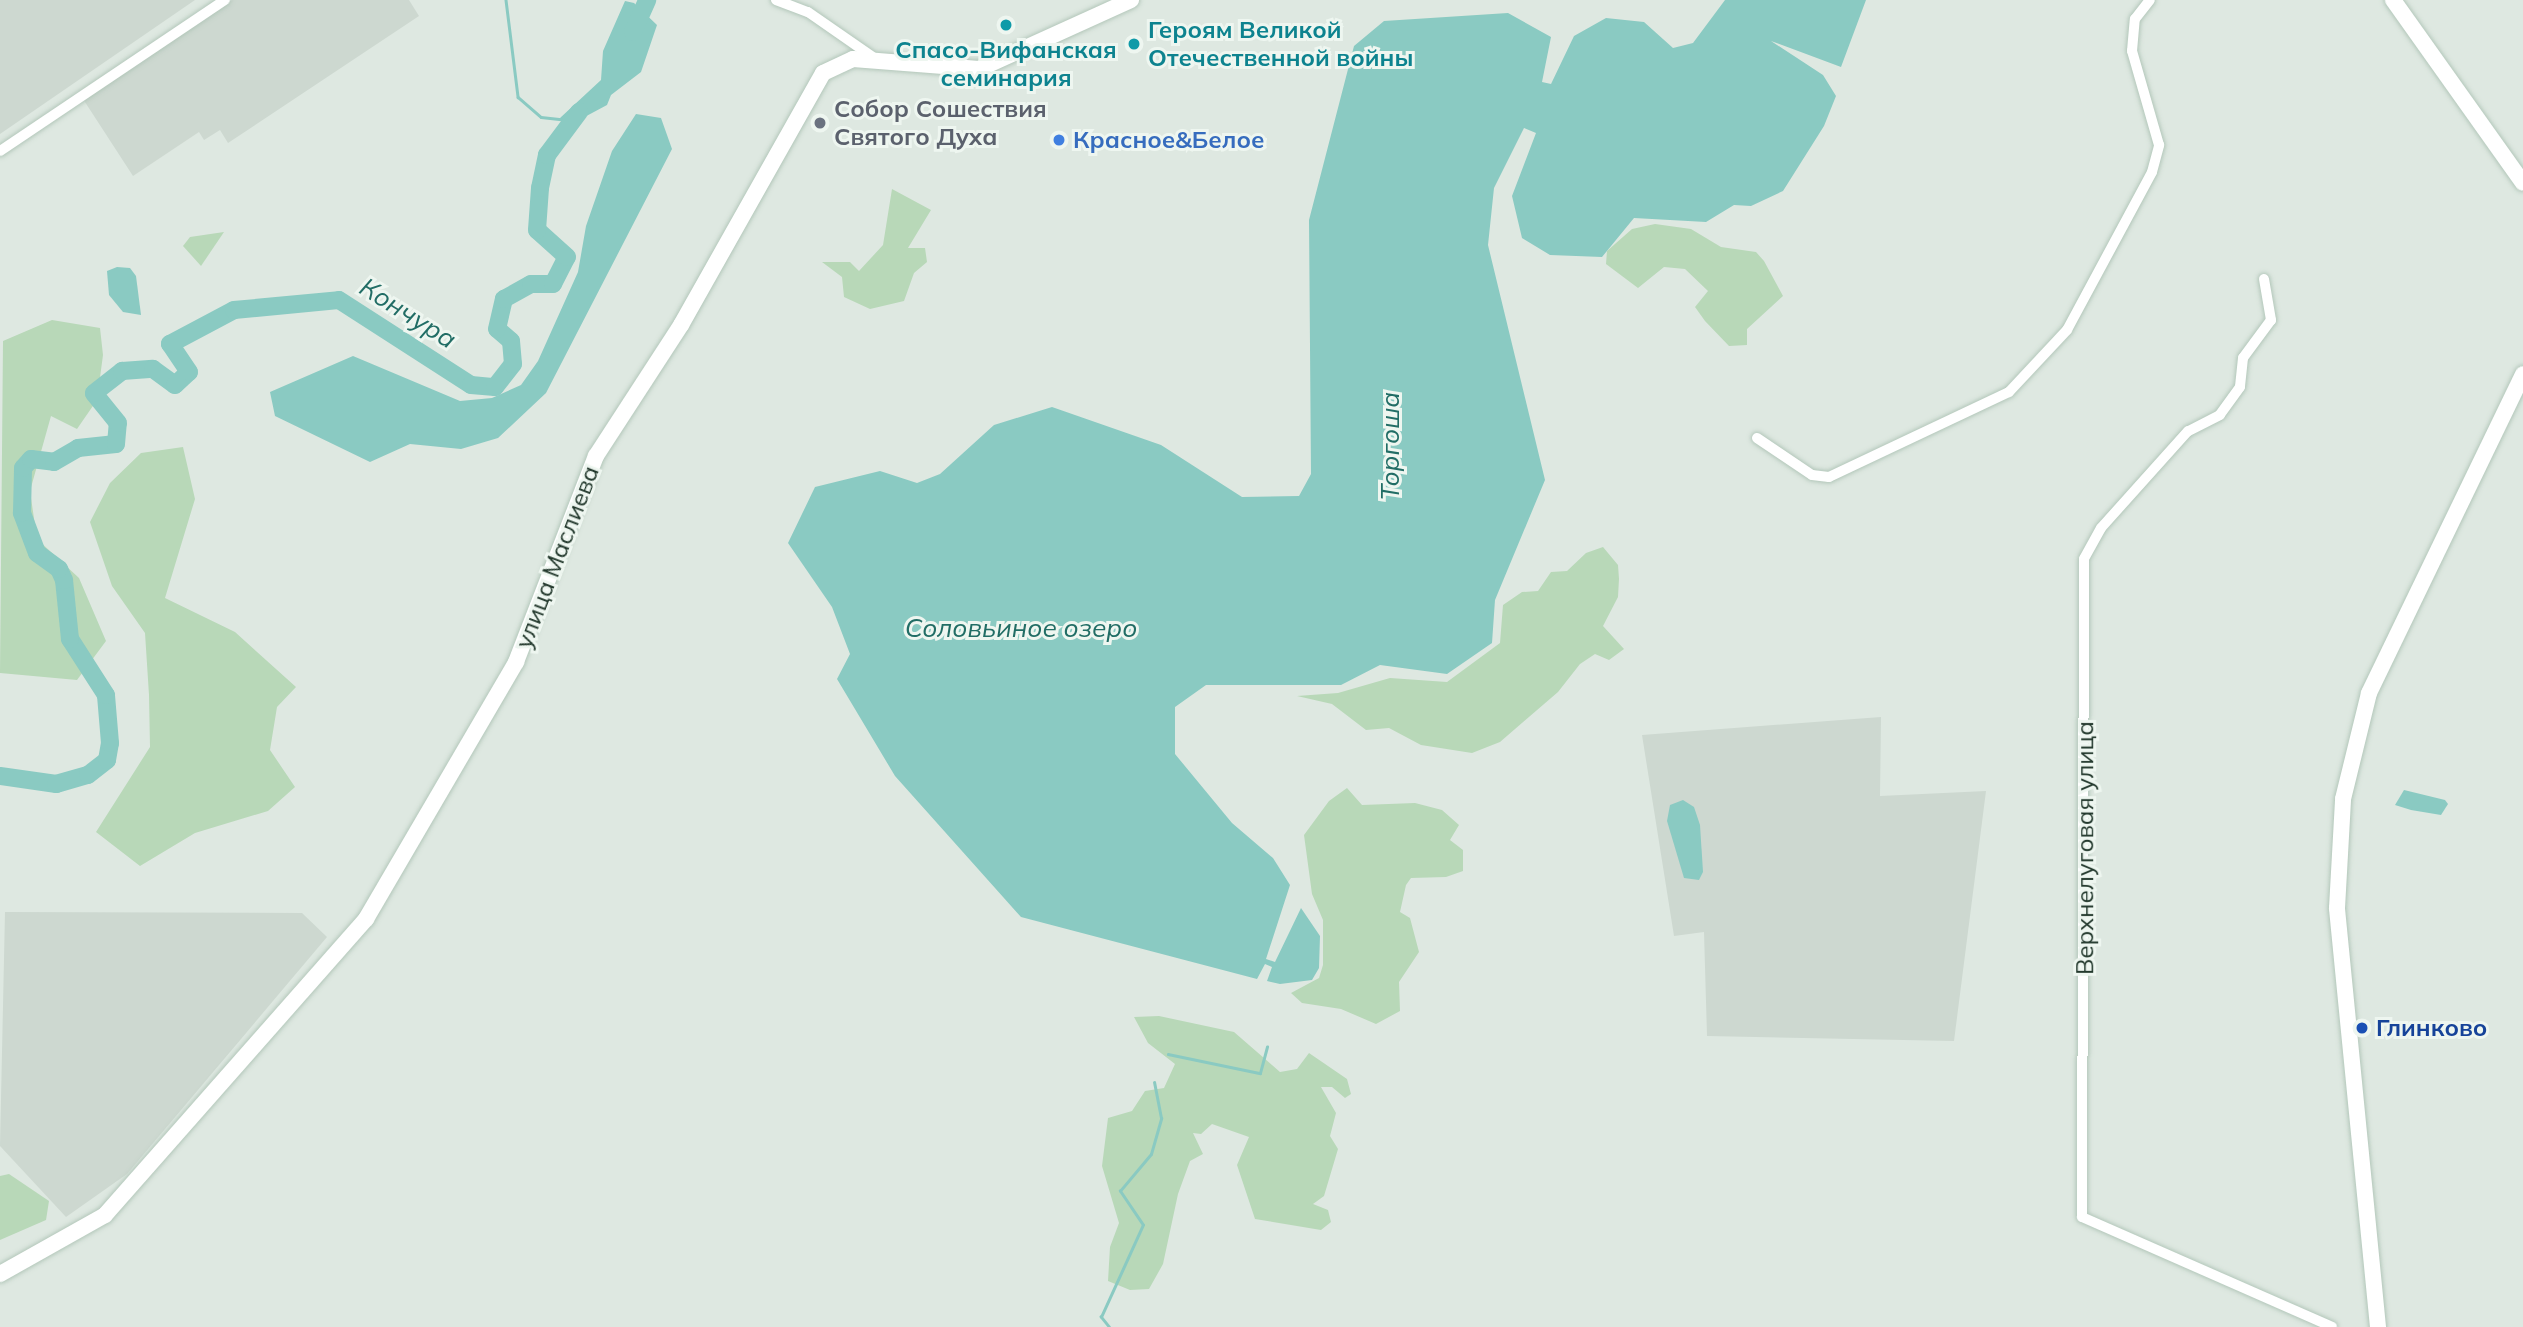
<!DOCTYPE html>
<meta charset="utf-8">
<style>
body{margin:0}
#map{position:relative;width:2523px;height:1327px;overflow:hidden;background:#dee8e1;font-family:Mulish,sans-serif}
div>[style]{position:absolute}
.built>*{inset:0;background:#cdd8d0}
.green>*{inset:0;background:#b8d8b8}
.water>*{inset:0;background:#8acac2}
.stream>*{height:2.5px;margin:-1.25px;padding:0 1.25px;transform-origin:1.25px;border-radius:1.25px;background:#8acac2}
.river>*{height:18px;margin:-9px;padding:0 9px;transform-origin:9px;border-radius:9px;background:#8acac2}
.roads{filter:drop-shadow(0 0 2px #b3c7ba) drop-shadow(0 0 2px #b3c7ba)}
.street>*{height:10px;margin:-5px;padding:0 5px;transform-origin:5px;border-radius:5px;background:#fff}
.secondary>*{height:16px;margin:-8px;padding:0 8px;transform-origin:8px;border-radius:8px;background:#fff}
.dots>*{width:19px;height:19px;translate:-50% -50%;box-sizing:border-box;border:4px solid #eef6f0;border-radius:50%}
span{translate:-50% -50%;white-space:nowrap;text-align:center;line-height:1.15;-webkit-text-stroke:6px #eef6f0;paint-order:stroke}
.culture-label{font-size:24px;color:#0d838f;font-weight:700}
.left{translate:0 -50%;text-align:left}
.worship-label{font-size:24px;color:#5b616d;font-weight:700}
.shop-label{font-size:24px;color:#366cbe;font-weight:700}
.street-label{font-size:24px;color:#21372b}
.transit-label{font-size:24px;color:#164399;font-weight:700}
.water-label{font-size:26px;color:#216d65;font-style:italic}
</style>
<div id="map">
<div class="built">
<div style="clip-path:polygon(0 0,195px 0,0 134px)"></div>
<div style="clip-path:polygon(232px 0,409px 0,419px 16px,228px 143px,220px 130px,204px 140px,199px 132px,133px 176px,83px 99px)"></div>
<div style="clip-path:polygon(1881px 717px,1880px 796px,1986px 791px,1954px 1041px,1707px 1036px,1704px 932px,1674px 936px,1642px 735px)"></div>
<div style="clip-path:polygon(5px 912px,302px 913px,327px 937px,127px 1174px,66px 1217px,0 1146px)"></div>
</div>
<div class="green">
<div style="clip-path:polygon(892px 189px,931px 210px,908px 248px,925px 248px,927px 262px,914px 273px,904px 301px,870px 309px,844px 297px,842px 277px,822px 262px,850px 262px,859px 271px,883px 245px)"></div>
<div style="clip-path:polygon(1655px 224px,1691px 229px,1721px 247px,1756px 252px,1764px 261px,1783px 296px,1747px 329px,1747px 345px,1729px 346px,1705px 321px,1695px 307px,1708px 291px,1685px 269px,1664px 267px,1638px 288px,1606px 264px,1607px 251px,1632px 229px)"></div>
<div style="clip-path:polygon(224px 232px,201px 266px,183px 246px,190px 237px)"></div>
<div style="clip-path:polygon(52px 320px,100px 328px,103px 355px,97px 400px,77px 429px,51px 416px,30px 491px,37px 539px,79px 578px,106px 641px,77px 680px,0 673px,3px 341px)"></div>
<div style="clip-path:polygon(183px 447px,195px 499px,165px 598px,235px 632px,296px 687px,277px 707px,270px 750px,295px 787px,268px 811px,195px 833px,140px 866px,96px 832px,150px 747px,149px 695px,145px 633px,112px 586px,90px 522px,110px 483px,141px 453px)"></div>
<div style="clip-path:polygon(1603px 547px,1618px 565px,1619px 579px,1618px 597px,1603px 626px,1624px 649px,1609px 660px,1595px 654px,1580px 664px,1558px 692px,1500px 742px,1472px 753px,1421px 745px,1389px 728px,1366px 730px,1332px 704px,1297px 696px,1338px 693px,1390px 678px,1447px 682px,1500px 643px,1503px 605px,1522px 592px,1538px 591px,1551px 572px,1567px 571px,1586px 553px)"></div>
<div style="clip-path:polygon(1347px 788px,1362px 805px,1415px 803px,1442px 810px,1459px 825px,1450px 840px,1463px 850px,1463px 871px,1446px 877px,1411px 878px,1406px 885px,1400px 912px,1410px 918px,1419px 952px,1399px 982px,1400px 1011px,1376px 1024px,1341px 1009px,1302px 1003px,1291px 993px,1319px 978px,1323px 965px,1323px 920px,1312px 894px,1304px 835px,1329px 801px)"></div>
<div style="clip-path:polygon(1159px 1016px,1234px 1032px,1280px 1072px,1297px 1069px,1309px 1053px,1347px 1079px,1351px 1094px,1345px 1098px,1332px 1087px,1321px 1087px,1336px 1113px,1330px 1136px,1338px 1149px,1324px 1196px,1313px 1204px,1328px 1210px,1331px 1222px,1321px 1230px,1255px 1219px,1237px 1165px,1249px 1137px,1212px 1124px,1201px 1134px,1193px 1133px,1203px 1154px,1190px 1161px,1178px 1194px,1163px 1264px,1149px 1289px,1130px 1290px,1108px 1281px,1110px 1247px,1119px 1223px,1102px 1166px,1108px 1118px,1132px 1111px,1145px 1091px,1164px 1088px,1175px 1064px,1148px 1043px,1134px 1017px)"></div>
<div style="clip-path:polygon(9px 1174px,49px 1201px,46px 1220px,0 1240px,0 1176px)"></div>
</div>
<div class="water">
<div style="clip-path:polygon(1725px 0,1866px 0,1841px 67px,1771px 41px,1823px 75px,1836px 96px,1824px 126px,1783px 191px,1751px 206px,1734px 205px,1706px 222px,1634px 218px,1602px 257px,1550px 255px,1522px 238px,1512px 196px,1536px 133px,1524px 128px,1494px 188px,1488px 245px,1545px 480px,1495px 600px,1492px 643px,1447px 674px,1380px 665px,1341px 685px,1206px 685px,1175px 707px,1175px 754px,1232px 823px,1273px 858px,1290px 885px,1266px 959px,1275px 962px,1301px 908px,1320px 936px,1319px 968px,1312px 980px,1280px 984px,1267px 981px,1272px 967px,1265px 964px,1257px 979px,1021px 917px,895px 776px,837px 679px,850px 654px,832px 607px,788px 543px,815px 487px,880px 471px,917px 483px,940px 474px,994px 425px,1052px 407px,1161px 445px,1242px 497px,1299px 496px,1311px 474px,1309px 220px,1354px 46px,1384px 21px,1508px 13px,1551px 37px,1542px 82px,1551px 84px,1574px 36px,1606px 18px,1644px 22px,1673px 48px,1693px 43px)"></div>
<div style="clip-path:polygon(625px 1px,634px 3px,657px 25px,641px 72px,611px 95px,607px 105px,564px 128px,560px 118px,601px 80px,603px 51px)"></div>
<div style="clip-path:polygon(636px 114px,661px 118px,672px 149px,546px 393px,498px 438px,461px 449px,410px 444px,370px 462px,275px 416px,270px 392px,353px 356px,460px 401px,492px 398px,521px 385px,538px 361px,578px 272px,586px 226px,612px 151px)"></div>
<div style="clip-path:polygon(117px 267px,130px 268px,136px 276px,141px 315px,123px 312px,109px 295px,107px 271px)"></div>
<div style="clip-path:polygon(2404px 790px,2445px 800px,2448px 804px,2441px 815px,2411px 810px,2395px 805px)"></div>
<div style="clip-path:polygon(1683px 800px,1694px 807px,1700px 825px,1703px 872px,1699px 880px,1684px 878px,1667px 821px,1670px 805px)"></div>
</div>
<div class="stream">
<div style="left:506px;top:0;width:98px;rotate:82.9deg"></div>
<div style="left:518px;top:97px;width:30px;rotate:41deg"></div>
<div style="left:541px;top:117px;width:20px;rotate:6deg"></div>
<div style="left:1168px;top:1054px;width:94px;rotate:11.7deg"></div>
<div style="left:1260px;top:1073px;width:27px;rotate:-75deg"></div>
<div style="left:1109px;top:1327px;width:13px;rotate:-129deg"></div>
<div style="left:1101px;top:1317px;width:101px;rotate:-65.5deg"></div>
<div style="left:1143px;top:1225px;width:41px;rotate:-124.1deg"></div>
<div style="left:1120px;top:1191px;width:48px;rotate:-50deg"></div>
<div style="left:1151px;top:1154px;width:37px;rotate:-74deg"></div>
<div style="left:1161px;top:1118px;width:36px;rotate:-101deg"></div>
</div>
<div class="river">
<div style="left:633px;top:32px;width:35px;rotate:-66deg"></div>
<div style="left:0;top:776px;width:57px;rotate:8.1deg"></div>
<div style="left:56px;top:784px;width:33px;rotate:-16deg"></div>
<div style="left:88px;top:775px;width:24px;rotate:-38deg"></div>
<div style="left:107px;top:760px;width:17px;rotate:-80deg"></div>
<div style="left:110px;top:743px;width:48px;rotate:-94.8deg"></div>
<div style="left:106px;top:695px;width:67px;rotate:-122.7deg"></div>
<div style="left:70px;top:639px;width:59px;rotate:-95.8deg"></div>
<div style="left:64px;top:580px;width:12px;rotate:-114deg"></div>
<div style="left:59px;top:569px;width:27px;rotate:-144deg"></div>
<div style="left:37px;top:553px;width:43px;rotate:-110.6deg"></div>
<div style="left:22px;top:513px;width:45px;rotate:-88.7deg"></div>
<div style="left:23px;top:468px;width:12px;rotate:-48deg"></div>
<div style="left:31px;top:459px;width:23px;rotate:7deg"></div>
<div style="left:54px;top:462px;width:28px;rotate:-30deg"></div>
<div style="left:78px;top:448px;width:38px;rotate:-6deg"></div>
<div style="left:116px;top:444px;width:21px;rotate:-85deg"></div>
<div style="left:118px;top:423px;width:38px;rotate:-129deg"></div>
<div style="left:94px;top:393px;width:36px;rotate:-38deg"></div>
<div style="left:122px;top:371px;width:31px;rotate:-4deg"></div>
<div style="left:153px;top:369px;width:27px;rotate:36deg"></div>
<div style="left:175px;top:385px;width:19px;rotate:-43deg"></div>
<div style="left:189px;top:372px;width:34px;rotate:-124deg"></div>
<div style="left:170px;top:344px;width:72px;rotate:-28deg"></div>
<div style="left:234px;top:310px;width:105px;rotate:-5.4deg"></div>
<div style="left:339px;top:300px;width:157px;rotate:32.8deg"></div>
<div style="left:471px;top:385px;width:24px;rotate:5deg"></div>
<div style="left:495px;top:387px;width:29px;rotate:-52deg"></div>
<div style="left:513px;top:364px;width:23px;rotate:-95deg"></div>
<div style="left:511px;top:341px;width:18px;rotate:-139deg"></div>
<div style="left:497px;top:329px;width:31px;rotate:-77deg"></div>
<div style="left:504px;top:299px;width:31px;rotate:-29deg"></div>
<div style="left:531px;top:284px;width:22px"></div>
<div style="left:553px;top:284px;width:30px;rotate:-63deg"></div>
<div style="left:567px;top:257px;width:40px;rotate:-138deg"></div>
<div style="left:537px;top:230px;width:42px;rotate:-85.9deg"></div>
<div style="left:540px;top:188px;width:34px;rotate:-78deg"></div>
<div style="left:547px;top:155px;width:54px;rotate:-53.3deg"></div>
</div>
<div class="roads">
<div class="street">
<div style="left:776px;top:0;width:34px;rotate:21deg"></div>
<div style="left:808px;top:12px;width:84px;rotate:34.8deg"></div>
<div style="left:0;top:151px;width:271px;rotate:-33.9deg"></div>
<div style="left:2264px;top:279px;width:42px;rotate:80.3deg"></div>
<div style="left:2271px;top:320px;width:47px;rotate:126.4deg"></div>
<div style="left:2243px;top:358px;width:29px;rotate:96deg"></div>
<div style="left:2240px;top:387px;width:34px;rotate:126deg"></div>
<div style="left:2220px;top:415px;width:36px;rotate:153deg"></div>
<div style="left:2188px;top:431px;width:130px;rotate:131.9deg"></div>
<div style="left:2101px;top:528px;width:35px;rotate:119deg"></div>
<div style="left:2084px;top:559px;width:658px;rotate:90.17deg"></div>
<div style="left:2082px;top:1217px;width:273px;rotate:23.7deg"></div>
<div style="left:1757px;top:438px;width:66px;rotate:33.9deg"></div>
<div style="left:1812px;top:475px;width:17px;rotate:7deg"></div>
<div style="left:1829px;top:477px;width:199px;rotate:-25.3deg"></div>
<div style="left:2009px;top:392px;width:85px;rotate:-46.9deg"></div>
<div style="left:2067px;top:330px;width:179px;rotate:-61.7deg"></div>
<div style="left:2152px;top:172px;width:28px;rotate:-75deg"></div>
<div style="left:2159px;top:145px;width:98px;rotate:-106deg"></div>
<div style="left:2132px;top:51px;width:32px;rotate:-85deg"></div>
<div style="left:2135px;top:19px;width:24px;rotate:-52deg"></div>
</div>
<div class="secondary">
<div style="left:2393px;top:0;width:224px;rotate:54.6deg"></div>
<div style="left:0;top:1274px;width:120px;rotate:-29.3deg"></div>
<div style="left:105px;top:1215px;width:395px;rotate:-48.6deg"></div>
<div style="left:366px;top:919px;width:298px;rotate:-59.7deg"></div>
<div style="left:516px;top:662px;width:221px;rotate:-68.8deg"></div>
<div style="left:596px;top:456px;width:156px;rotate:-57deg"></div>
<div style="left:681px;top:325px;width:289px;rotate:-60.6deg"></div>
<div style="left:823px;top:73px;width:33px;rotate:-25deg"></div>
<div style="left:853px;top:59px;width:126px;rotate:4.5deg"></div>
<div style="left:979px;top:69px;width:167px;rotate:-24.4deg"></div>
<div style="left:2378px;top:1327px;width:421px;rotate:-95.6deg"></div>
<div style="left:2337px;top:908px;width:109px;rotate:-86.8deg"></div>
<div style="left:2343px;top:799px;width:109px;rotate:-76.2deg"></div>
<div style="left:2369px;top:693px;width:354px;rotate:-64.2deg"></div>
</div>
</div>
<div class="dots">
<div style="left:1006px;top:25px;background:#0f9aa8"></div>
<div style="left:1134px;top:44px;background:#0f9aa8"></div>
<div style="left:820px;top:123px;background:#6b7280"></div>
<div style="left:1059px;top:140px;background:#3f7fe0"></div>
<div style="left:2362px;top:1028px;background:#1a4fb4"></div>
</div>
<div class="culture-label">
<span class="left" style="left:1148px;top:44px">Героям Великой<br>Отечественной войны</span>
<span style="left:1006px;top:64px">Спасо-Вифанская<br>семинария</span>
</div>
<div class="worship-label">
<span class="left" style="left:834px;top:123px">Собор Сошествия<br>Святого Духа</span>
</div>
<div class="shop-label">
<span class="left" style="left:1073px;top:140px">Красное&amp;Белое</span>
</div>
<div class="street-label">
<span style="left:557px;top:557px;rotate:-69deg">улица Маслиева</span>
<span style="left:2085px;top:848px;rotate:-90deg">Верхнелуговая улица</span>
</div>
<div class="transit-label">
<span class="left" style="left:2376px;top:1028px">Глинково</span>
</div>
<div class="water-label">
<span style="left:408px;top:313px;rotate:32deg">Кончура</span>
<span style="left:1390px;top:446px;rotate:-90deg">Торгоша</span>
<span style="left:1021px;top:628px">Соловьиное озеро</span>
</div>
</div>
